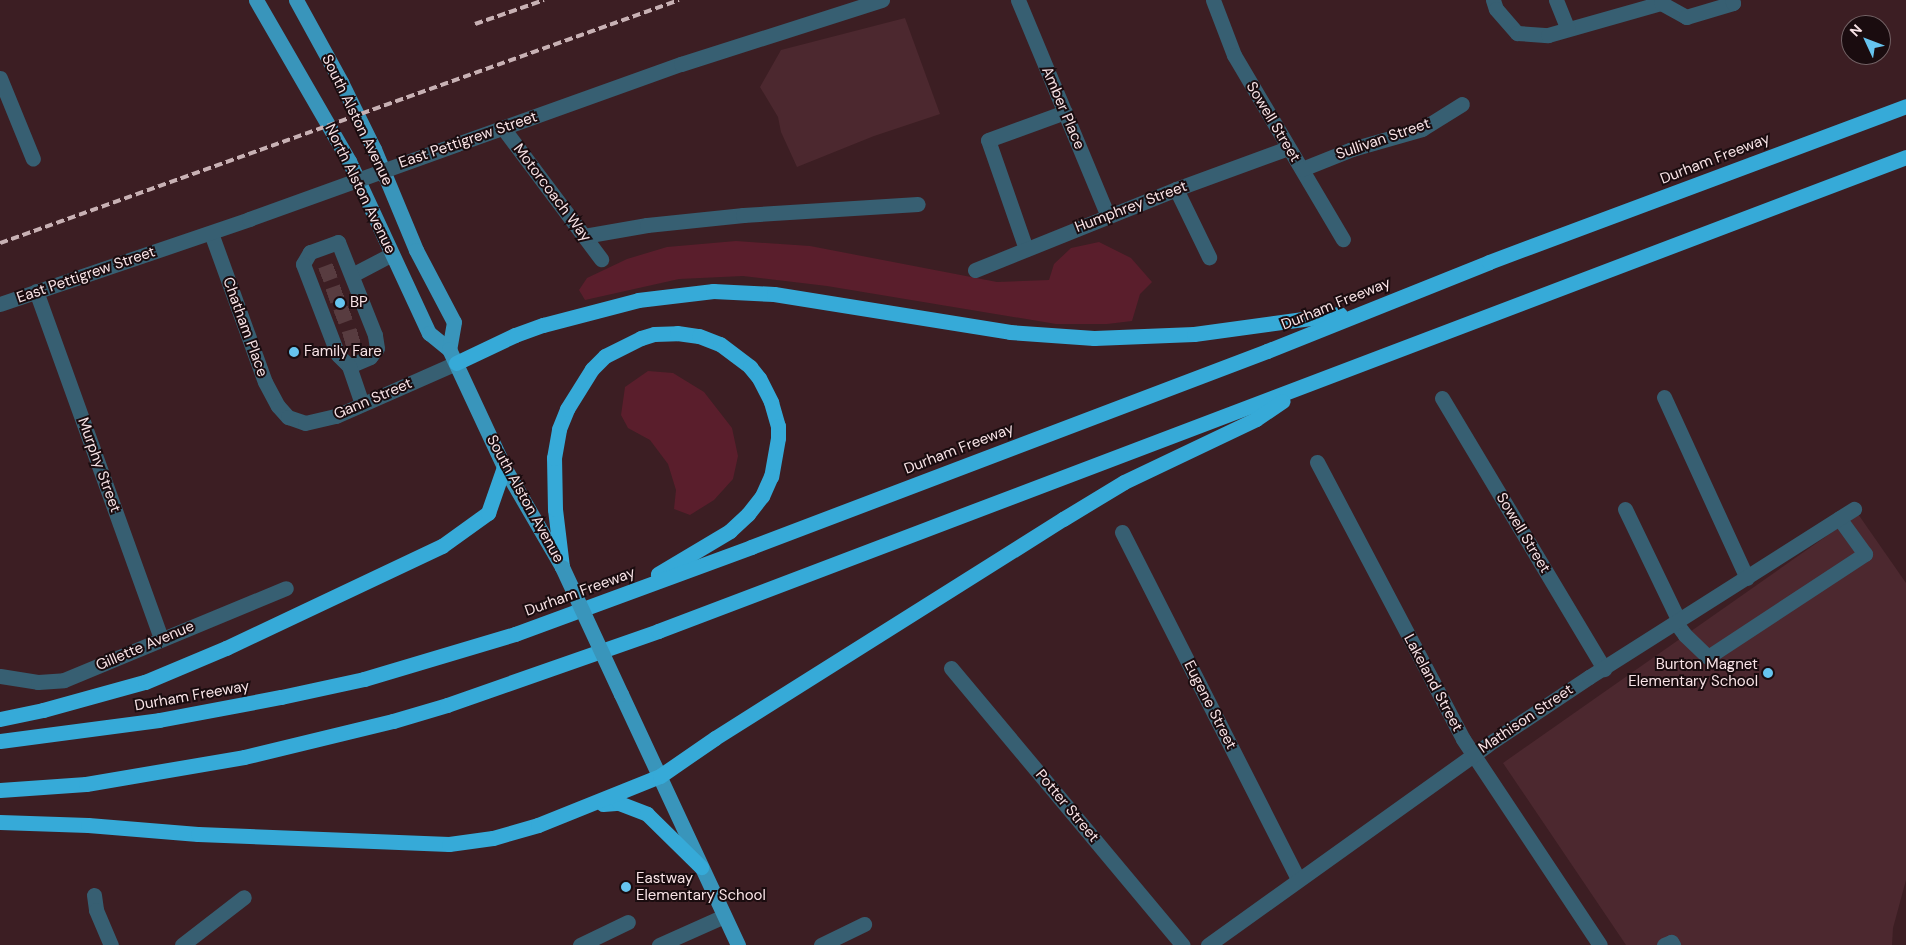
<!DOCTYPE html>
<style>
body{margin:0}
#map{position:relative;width:1906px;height:945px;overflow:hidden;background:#3c1e23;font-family:"DM Sans",sans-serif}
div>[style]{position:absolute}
.built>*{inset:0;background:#4c282f}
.green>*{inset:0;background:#5a1e2c}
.minor-tunnel>*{height:15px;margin-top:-7.5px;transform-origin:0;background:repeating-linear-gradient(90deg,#583c40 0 15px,transparent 0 23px)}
.minor>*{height:15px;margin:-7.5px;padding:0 7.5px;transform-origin:7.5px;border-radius:7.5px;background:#375f72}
.major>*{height:15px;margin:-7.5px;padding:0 7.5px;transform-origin:7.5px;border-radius:7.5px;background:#3995bb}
.highway>*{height:15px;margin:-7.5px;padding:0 7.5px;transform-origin:7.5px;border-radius:7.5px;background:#36aad8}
.rail>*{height:4px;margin-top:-2px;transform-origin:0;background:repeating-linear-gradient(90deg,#c8b1b4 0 8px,transparent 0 12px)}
.minor-bridge>*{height:15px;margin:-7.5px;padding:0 7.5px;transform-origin:7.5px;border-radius:7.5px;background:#375f72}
.major-bridge>*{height:15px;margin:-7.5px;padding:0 7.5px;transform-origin:7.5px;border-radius:7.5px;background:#3995bb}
.dots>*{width:14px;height:14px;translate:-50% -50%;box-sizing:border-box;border:2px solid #1a0c0f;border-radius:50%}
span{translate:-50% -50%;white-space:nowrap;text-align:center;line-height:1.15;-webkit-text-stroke:4px #1a0c0f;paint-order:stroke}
.street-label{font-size:15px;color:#f8e3e6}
.poi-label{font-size:15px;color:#f8e3e6}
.left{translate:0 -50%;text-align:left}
.right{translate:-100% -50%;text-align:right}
.north{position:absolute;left:1841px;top:15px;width:50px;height:50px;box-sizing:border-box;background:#1a0c0f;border:1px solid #736265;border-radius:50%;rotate:313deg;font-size:14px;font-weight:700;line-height:20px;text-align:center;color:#f8e3e6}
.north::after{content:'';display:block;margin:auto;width:18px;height:22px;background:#66c4ef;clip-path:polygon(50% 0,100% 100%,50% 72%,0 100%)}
</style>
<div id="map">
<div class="built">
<div style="clip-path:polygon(905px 18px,940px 114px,874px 136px,797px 167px,781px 132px,778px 117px,760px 87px,781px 50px)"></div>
<div style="clip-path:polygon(1858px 514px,1906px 583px,1906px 880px,1893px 928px,1892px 945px,1626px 945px,1503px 763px)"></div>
</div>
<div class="green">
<div style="clip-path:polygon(736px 241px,810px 246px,997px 282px,1049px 280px,1054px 264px,1071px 248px,1099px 242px,1131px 258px,1152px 282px,1140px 294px,1132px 321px,1107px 324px,1056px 324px,827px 286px,743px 276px,679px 279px,585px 300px,579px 290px,587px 278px,627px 259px,667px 247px)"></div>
<div style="clip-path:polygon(648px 371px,673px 373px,704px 392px,732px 428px,738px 456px,733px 479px,714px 500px,690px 515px,674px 509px,676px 490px,668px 464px,650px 440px,628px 428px,621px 415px,625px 387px)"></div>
</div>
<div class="minor-tunnel">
<div style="left:321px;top:275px;width:17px;rotate:-21deg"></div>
<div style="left:328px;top:296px;width:18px;rotate:-19deg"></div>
<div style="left:336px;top:317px;width:17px;rotate:-21deg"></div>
<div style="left:344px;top:339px;width:18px;rotate:-16deg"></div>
</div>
<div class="minor">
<div style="left:1018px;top:0;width:234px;rotate:67.4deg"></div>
<div style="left:1213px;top:0;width:59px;rotate:69.1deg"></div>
<div style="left:1234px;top:55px;width:214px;rotate:59.4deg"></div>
<div style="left:1493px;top:0;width:9px;rotate:72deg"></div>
<div style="left:1496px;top:9px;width:32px;rotate:49deg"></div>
<div style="left:1517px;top:33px;width:31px;rotate:4deg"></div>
<div style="left:1548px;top:35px;width:117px;rotate:-15.8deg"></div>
<div style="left:1661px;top:3px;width:29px;rotate:29deg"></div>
<div style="left:1686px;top:17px;width:49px;rotate:-16.6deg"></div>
<div style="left:1733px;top:3px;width:3px;rotate:-108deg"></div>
<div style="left:1556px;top:0;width:31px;rotate:68deg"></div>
<div style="left:0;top:78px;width:87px;rotate:67.8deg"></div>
<div style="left:503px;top:128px;width:164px;rotate:53.2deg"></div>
<div style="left:457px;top:144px;width:238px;rotate:-19.7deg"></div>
<div style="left:681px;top:64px;width:211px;rotate:-17.7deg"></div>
<div style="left:1302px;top:169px;width:54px;rotate:-21.8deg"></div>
<div style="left:1352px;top:149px;width:73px;rotate:-15.9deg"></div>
<div style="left:1422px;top:129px;width:47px;rotate:-32deg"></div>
<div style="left:1176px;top:189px;width:76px;rotate:64.1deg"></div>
<div style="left:211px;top:233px;width:158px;rotate:70.1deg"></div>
<div style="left:265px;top:382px;width:27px;rotate:62deg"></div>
<div style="left:278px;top:406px;width:15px;rotate:48deg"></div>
<div style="left:288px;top:417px;width:18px;rotate:19deg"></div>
<div style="left:305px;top:423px;width:32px;rotate:-13deg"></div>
<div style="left:336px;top:416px;width:131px;rotate:-23.8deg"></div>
<div style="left:584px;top:236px;width:64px;rotate:-9.9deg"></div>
<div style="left:647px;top:225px;width:97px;rotate:-5.9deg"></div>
<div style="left:743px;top:215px;width:175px;rotate:-3.6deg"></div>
<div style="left:1026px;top:249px;width:115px;rotate:-109.2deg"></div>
<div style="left:988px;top:140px;width:82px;rotate:-20deg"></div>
<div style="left:975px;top:270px;width:217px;rotate:-21.9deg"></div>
<div style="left:1176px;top:189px;width:119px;rotate:-20.1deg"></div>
<div style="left:352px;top:275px;width:45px;rotate:-27.7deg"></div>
<div style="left:36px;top:291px;width:370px;rotate:70.2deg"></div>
<div style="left:0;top:304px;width:263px;rotate:-18.8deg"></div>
<div style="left:349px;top:366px;width:23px;rotate:-23deg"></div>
<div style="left:370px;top:357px;width:11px;rotate:-52deg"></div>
<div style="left:377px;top:348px;width:13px;rotate:-99deg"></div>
<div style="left:375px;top:335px;width:100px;rotate:-111.7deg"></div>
<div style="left:338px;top:242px;width:30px;rotate:160deg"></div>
<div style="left:310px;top:252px;width:14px;rotate:120deg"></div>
<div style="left:303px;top:264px;width:97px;rotate:69deg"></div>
<div style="left:338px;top:355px;width:16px;rotate:45deg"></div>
<div style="left:349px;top:366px;width:40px;rotate:71.1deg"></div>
<div style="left:1664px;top:397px;width:199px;rotate:65.4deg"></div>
<div style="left:1442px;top:398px;width:316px;rotate:59.1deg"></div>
<div style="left:1317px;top:462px;width:313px;rotate:62.2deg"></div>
<div style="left:1463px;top:739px;width:247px;rotate:56.4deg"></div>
<div style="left:1625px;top:509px;width:124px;rotate:64.3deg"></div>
<div style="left:1122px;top:532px;width:389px;rotate:63.1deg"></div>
<div style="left:1676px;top:623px;width:15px;rotate:53deg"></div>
<div style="left:1685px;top:635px;width:32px;rotate:44deg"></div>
<div style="left:1708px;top:657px;width:188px;rotate:-33.3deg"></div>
<div style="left:1865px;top:554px;width:44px;rotate:-125.8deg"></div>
<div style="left:951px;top:668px;width:361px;rotate:50.1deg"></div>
<div style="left:0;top:676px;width:38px;rotate:9deg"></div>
<div style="left:38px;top:682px;width:26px;rotate:-4deg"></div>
<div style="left:64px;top:680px;width:240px;rotate:-22.5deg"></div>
<div style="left:94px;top:895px;width:15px;rotate:82deg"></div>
<div style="left:96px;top:910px;width:38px;rotate:67deg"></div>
<div style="left:182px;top:945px;width:78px;rotate:-37.7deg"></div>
<div style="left:580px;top:945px;width:53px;rotate:-25.6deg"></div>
<div style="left:659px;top:945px;width:71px;rotate:-24deg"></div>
<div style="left:821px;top:945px;width:48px;rotate:-26deg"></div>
<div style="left:1208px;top:945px;width:343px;rotate:-35.6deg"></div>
<div style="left:1487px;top:745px;width:123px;rotate:-33.7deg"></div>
<div style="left:1589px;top:677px;width:314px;rotate:-32.4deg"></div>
<div style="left:1664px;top:945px;width:8px;rotate:-23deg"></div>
<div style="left:1671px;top:942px;width:4px;rotate:56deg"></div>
</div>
<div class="major">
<div style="left:256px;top:0;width:186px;rotate:60deg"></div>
<div style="left:349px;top:161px;width:190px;rotate:65.1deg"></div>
<div style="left:429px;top:333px;width:26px;rotate:39deg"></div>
<div style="left:296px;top:0;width:94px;rotate:61.2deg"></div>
<div style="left:341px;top:82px;width:75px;rotate:63.8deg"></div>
<div style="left:374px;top:149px;width:109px;rotate:67.4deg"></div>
<div style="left:416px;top:250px;width:81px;rotate:62.2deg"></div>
<div style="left:454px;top:322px;width:27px;rotate:100deg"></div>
<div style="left:449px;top:349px;width:130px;rotate:65deg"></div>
<div style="left:504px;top:467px;width:116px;rotate:59.9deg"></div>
<div style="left:621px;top:694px;width:277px;rotate:65deg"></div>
</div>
<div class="highway">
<div style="left:456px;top:363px;width:65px;rotate:-25.4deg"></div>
<div style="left:515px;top:335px;width:30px;rotate:-20deg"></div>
<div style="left:543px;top:325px;width:98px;rotate:-14.7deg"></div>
<div style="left:638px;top:300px;width:76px;rotate:-6.8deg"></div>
<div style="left:713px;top:291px;width:61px;rotate:2.8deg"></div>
<div style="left:774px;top:294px;width:239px;rotate:9.1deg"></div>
<div style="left:1010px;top:332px;width:84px;rotate:4.1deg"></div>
<div style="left:1094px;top:338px;width:100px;rotate:-2.3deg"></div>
<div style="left:1194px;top:334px;width:147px;rotate:-7.8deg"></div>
<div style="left:562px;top:567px;width:58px;rotate:-96.9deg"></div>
<div style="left:555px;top:509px;width:51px;rotate:-91.1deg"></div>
<div style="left:554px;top:458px;width:29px;rotate:-80deg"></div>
<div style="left:559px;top:429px;width:22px;rotate:-68deg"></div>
<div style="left:567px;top:409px;width:47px;rotate:-58deg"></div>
<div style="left:592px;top:369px;width:18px;rotate:-45deg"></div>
<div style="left:605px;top:356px;width:40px;rotate:-26.6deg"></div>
<div style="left:641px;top:338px;width:14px;rotate:-17deg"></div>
<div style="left:654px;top:334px;width:23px;rotate:-2deg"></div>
<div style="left:677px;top:333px;width:22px;rotate:8deg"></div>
<div style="left:699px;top:336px;width:22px;rotate:21deg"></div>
<div style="left:720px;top:344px;width:38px;rotate:37deg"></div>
<div style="left:750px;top:367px;width:14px;rotate:51deg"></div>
<div style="left:759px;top:378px;width:27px;rotate:63deg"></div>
<div style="left:771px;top:402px;width:25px;rotate:74deg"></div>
<div style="left:778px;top:426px;width:12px;rotate:90deg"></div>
<div style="left:778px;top:438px;width:39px;rotate:100deg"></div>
<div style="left:771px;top:476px;width:22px;rotate:114deg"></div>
<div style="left:762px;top:496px;width:23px;rotate:128deg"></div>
<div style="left:748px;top:514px;width:25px;rotate:137deg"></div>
<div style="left:730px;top:531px;width:84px;rotate:149.2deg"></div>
<div style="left:0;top:719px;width:44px;rotate:-11.8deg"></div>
<div style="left:43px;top:710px;width:106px;rotate:-15.4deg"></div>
<div style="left:145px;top:682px;width:88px;rotate:-22.8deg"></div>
<div style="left:226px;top:648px;width:239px;rotate:-25.3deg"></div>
<div style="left:442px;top:546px;width:57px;rotate:-35.7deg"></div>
<div style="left:488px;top:513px;width:49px;rotate:-70.8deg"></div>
<div style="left:0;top:741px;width:160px;rotate:-7.5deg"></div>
<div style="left:159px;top:720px;width:124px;rotate:-10.7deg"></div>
<div style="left:281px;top:697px;width:85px;rotate:-12.2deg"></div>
<div style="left:364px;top:679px;width:158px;rotate:-16.6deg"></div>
<div style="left:515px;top:634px;width:252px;rotate:-20.2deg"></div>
<div style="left:751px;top:547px;width:552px;rotate:-20.8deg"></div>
<div style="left:1267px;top:351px;width:239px;rotate:-21.8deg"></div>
<div style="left:1489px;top:262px;width:445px;rotate:-20.5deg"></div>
<div style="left:0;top:790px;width:86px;rotate:-4deg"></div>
<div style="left:86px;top:784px;width:160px;rotate:-9.7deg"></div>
<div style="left:244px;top:757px;width:153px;rotate:-13.6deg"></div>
<div style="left:393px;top:721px;width:56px;rotate:-16.5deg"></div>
<div style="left:447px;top:705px;width:224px;rotate:-19.3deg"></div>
<div style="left:658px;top:631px;width:1335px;rotate:-20.8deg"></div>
<div style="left:603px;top:804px;width:16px;rotate:-4deg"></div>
<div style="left:619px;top:803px;width:30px;rotate:21deg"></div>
<div style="left:647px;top:814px;width:76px;rotate:44.5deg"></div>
<div style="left:0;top:822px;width:88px;rotate:2deg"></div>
<div style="left:88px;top:825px;width:110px;rotate:4.7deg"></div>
<div style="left:198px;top:834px;width:251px;rotate:2.3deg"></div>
<div style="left:449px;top:844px;width:44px;rotate:-7.8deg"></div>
<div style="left:493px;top:838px;width:47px;rotate:-16.1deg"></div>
<div style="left:538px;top:825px;width:131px;rotate:-21.9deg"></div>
<div style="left:660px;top:776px;width:67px;rotate:-34.6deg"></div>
<div style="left:715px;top:738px;width:411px;rotate:-32.2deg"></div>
<div style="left:1063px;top:519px;width:71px;rotate:-31.2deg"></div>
<div style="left:1124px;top:482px;width:146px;rotate:-25.5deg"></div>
<div style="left:1256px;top:419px;width:32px;rotate:-34deg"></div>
</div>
<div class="rail">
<div style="left:475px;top:24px;width:73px;rotate:-19.2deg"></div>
<div style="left:0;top:243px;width:721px;rotate:-19.69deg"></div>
</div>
<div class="minor-bridge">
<div style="left:249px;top:219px;width:221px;rotate:-19.8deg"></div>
</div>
<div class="major-bridge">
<div style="left:562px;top:567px;width:140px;rotate:65.1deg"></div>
</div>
<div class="dots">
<div style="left:340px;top:303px;background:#66c4ef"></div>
<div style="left:294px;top:352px;background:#66c4ef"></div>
<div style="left:1768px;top:673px;background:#66c4ef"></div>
<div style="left:626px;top:887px;background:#66c4ef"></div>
</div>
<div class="street-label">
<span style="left:1063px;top:108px;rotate:67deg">Amber Place</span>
<span style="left:357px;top:120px;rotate:64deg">South Alston Avenue</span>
<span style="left:1273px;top:122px;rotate:59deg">Sowell Street</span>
<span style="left:1383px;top:139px;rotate:-19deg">Sullivan Street</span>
<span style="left:468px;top:140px;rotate:-19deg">East Pettigrew Street</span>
<span style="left:1715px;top:159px;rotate:-21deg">Durham Freeway</span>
<span style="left:360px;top:189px;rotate:64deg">North Alston Avenue</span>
<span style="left:552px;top:193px;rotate:53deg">Motorcoach Way</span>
<span style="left:1131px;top:207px;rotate:-21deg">Humphrey Street</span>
<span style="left:86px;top:275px;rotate:-19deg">East Pettigrew Street</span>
<span style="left:1336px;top:304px;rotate:-22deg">Durham Freeway</span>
<span style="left:245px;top:327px;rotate:70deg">Chatham Place</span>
<span style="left:373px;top:399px;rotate:-23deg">Gann Street</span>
<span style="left:959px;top:449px;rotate:-21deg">Durham Freeway</span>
<span style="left:99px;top:465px;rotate:70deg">Murphy Street</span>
<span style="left:525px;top:499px;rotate:61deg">South Alston Avenue</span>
<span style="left:1523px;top:533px;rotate:59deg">Sowell Street</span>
<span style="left:580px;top:592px;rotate:-20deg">Durham Freeway</span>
<span style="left:145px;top:646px;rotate:-23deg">Gillette Avenue</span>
<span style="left:1433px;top:683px;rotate:62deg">Lakeland Street</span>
<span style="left:192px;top:696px;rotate:-10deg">Durham Freeway</span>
<span style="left:1210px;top:705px;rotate:63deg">Eugene Street</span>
<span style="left:1526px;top:719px;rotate:-34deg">Mathison Street</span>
<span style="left:1067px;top:806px;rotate:50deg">Potter Street</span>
</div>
<div class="poi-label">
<span class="left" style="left:350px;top:303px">BP</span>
<span class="left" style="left:304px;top:352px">Family Fare</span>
<span class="right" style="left:1758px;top:673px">Burton Magnet<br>Elementary School</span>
<span class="left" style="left:636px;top:887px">Eastway<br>Elementary School</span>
</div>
<div class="north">N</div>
</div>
